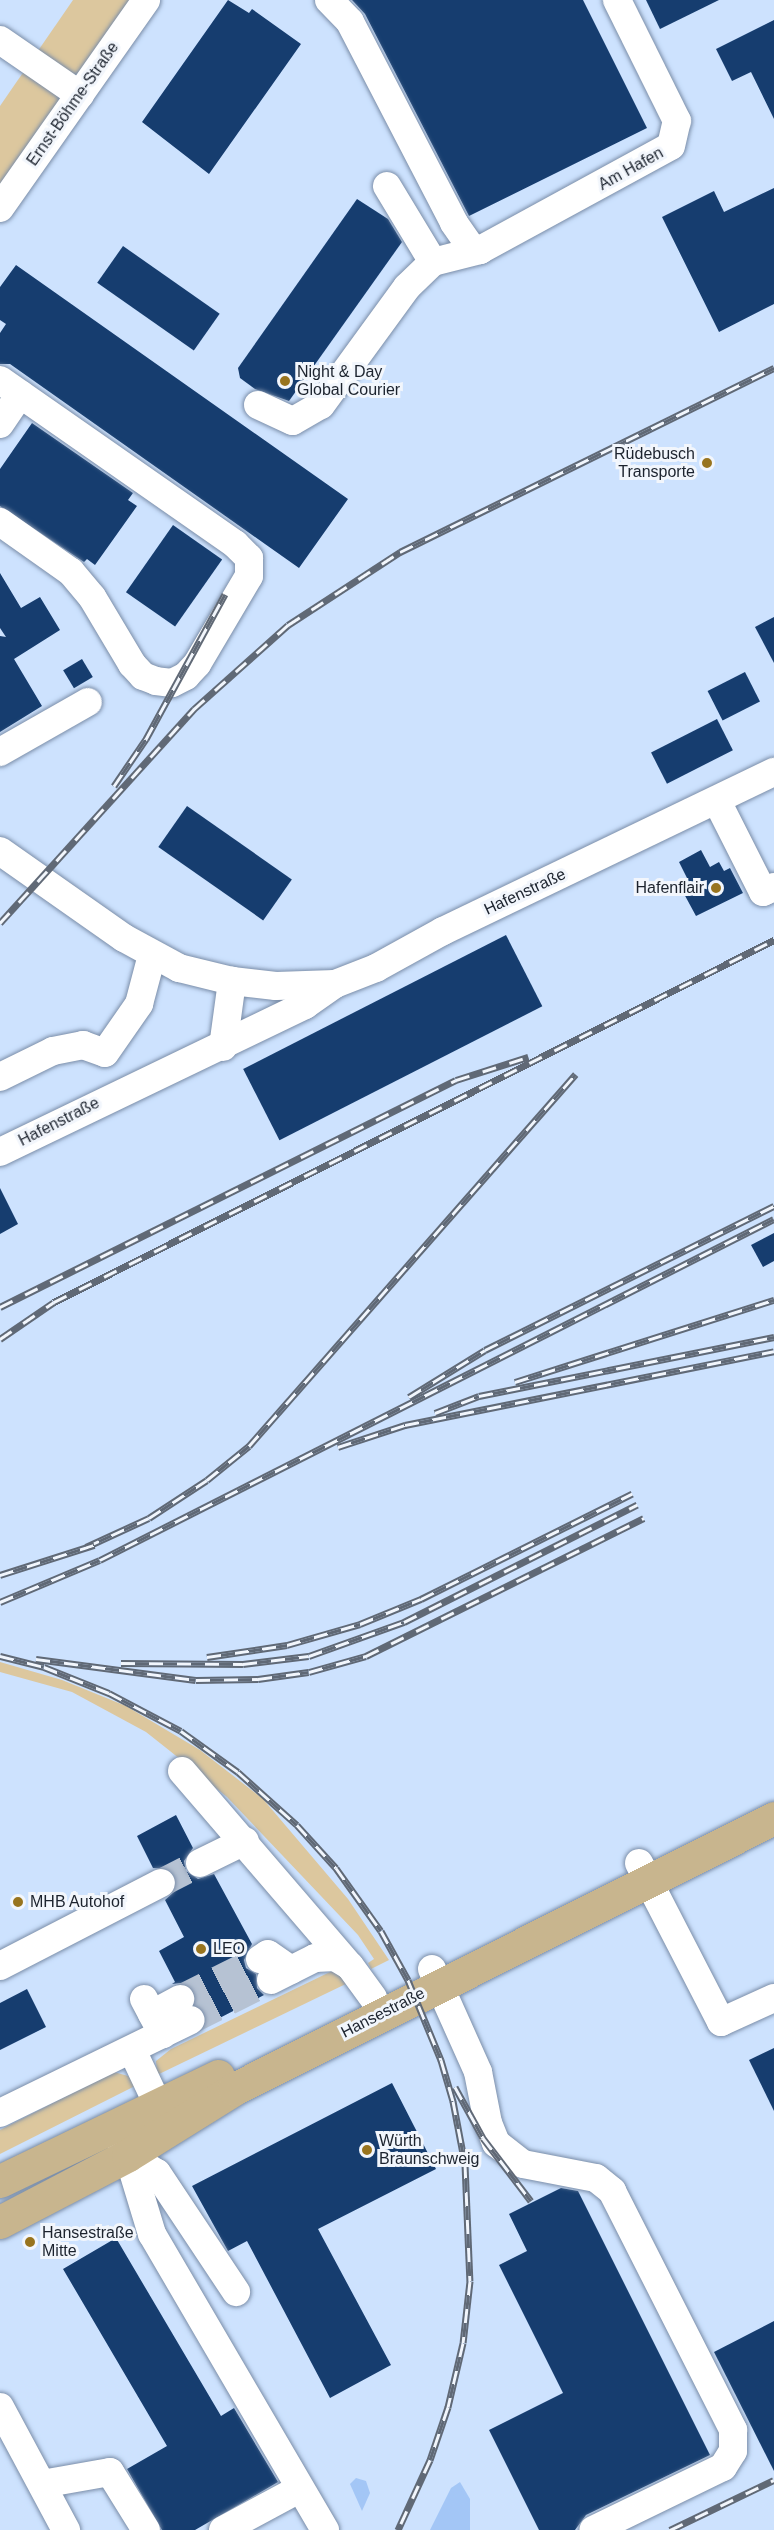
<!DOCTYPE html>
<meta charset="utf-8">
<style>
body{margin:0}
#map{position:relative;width:774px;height:2530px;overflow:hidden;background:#ddeafc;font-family:Helvetica,sans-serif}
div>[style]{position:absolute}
.built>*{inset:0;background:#cde2fe;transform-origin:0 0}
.green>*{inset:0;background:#dcc79e}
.water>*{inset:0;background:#a3c6f6}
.building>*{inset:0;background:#163d6f;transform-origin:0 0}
.minor-tunnel>*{height:28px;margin-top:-14px;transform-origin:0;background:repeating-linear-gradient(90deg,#b6c2d3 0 28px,transparent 0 42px)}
.roads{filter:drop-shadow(0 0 2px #7a8da8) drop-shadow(0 0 2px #7a8da8)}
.minor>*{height:28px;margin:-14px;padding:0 14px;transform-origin:14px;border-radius:14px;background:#fff}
.major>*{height:33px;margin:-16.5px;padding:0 16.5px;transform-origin:16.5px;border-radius:16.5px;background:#c8b58e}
.rail>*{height:7px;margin-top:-3.5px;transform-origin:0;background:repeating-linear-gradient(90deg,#f2f6fc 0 14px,#606976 0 28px);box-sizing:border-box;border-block:2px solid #606976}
.dots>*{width:16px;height:16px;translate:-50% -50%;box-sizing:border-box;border:3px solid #f2f6fc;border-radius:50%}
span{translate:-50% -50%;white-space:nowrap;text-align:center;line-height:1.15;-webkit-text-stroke:6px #f2f6fc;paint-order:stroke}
.street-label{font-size:16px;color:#1c232e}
.poi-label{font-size:16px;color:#1c232e}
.left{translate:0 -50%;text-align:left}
.right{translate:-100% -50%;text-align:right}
</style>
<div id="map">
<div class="built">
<div style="left:0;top:0;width:774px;height:2530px"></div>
</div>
<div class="green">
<div style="clip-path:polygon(73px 0,145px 0,0 207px,0 106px)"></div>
<div style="clip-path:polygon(0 1662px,62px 1680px,126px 1706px,200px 1750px,263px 1799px,348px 1899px,389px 1960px,371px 1969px,368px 1963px,374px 1959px,358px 1935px,227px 1797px,170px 1751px,146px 1732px,72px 1692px,0 1672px)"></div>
<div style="clip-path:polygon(332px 1971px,352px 1981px,157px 2075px,156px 2061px,171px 2049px)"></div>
<div style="clip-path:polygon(114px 2072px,128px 2076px,135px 2086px,0 2154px,0 2130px)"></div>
</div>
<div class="water">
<div style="clip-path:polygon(356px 2478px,366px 2481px,370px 2493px,362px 2511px,350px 2484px)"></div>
<div style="clip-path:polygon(460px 2482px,470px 2499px,470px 2530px,430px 2530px,451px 2488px)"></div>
</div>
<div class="building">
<div style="clip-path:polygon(228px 0,249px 13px,252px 9px,301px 44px,209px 174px,142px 122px)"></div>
<div style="clip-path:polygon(352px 0,583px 0,647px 128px,469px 216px,365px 14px)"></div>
<div style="clip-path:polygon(646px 0,719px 0,660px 29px)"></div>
<div style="clip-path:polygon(774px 20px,774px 119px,751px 72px,732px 81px,716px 49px)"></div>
<div style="clip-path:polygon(774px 188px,774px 304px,719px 332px,662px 217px,714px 191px,724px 212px)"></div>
<div style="clip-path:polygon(357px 199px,388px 219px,402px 242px,289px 401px,255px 389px,240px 378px,238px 368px)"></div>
<div style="left:123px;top:246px;width:118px;height:45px;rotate:35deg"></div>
<div style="clip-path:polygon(16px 265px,348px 499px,299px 568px,10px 364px,0 364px,0 333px,6px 324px,0 320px,0 287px)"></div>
<div style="clip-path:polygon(32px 423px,133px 493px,128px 500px,137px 506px,95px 565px,87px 559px,84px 562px,0 506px,0 469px)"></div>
<div style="left:173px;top:525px;width:60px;height:82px;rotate:35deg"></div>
<div style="clip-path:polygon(0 573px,21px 608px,40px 597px,60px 630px,14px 659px,42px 706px,0 732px,0 636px,6px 637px,0 628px)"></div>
<div style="clip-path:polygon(774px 617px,774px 663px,755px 627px)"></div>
<div style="left:82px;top:659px;width:21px;height:22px;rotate:59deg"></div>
<div style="left:745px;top:672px;width:33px;height:42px;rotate:63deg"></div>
<div style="left:717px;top:719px;width:35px;height:74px;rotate:63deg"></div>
<div style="left:187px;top:806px;width:128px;height:50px;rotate:35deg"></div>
<div style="clip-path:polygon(701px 850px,710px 867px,719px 862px,724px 871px,730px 868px,743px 893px,696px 916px,683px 892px,692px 888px,679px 862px)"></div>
<div style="left:506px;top:935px;width:80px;height:295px;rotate:63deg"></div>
<div style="clip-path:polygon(0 1188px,18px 1224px,0 1234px)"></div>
<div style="clip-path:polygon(774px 1233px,774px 1261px,763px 1267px,751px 1245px)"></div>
<div style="clip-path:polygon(176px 1815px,193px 1848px,184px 1861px,186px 1871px,198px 1879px,214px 1874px,252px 1944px,244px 1960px,246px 1968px,256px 1974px,257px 1988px,264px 1995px,206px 2025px,206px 2012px,195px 2004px,194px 1991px,181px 1983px,172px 1984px,175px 1982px,159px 1951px,184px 1937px,165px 1900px,175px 1891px,176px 1876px,169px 1869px,153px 1868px,137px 1836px)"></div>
<div style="clip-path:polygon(27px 1989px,46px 2027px,0 2050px,0 2003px)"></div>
<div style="clip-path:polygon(774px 2048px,774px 2111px,749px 2060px)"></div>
<div style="clip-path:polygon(392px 2083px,436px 2169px,318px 2229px,391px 2365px,330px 2398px,247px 2241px,228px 2251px,192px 2186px)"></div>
<div style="clip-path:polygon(561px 2188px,578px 2191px,710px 2455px,586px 2515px,575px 2530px,539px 2530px,489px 2430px,563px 2393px,499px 2265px,527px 2251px,509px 2214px)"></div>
<div style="clip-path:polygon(116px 2238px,221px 2416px,234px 2408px,278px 2482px,195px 2530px,162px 2530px,127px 2469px,167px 2446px,63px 2269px)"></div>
<div style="clip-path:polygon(774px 2321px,774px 2471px,714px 2352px)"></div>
</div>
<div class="minor-tunnel">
<div style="left:161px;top:1883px;width:44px;rotate:-27.1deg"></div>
<div style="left:180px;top:1999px;width:89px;rotate:-26.6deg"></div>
<div style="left:191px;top:2020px;width:89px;rotate:-26.6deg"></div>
</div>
<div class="roads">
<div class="minor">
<div style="left:329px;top:0;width:30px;rotate:46deg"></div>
<div style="left:350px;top:22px;width:226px;rotate:62.6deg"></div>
<div style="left:454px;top:223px;width:28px;rotate:55deg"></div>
<div style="left:470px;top:246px;width:11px;rotate:22deg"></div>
<div style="left:0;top:40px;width:97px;rotate:34.5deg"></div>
<div style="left:387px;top:186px;width:89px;rotate:58.8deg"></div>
<div style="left:0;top:208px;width:254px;rotate:-54.9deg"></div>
<div style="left:0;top:380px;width:287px;rotate:34.9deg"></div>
<div style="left:235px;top:544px;width:20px;rotate:45deg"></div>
<div style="left:249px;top:558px;width:18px;rotate:90deg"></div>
<div style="left:249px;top:576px;width:102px;rotate:120.6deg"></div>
<div style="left:197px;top:664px;width:16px;rotate:133deg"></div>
<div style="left:186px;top:676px;width:16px;rotate:153deg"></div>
<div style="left:172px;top:683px;width:16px;rotate:-173deg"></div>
<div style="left:156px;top:681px;width:14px;rotate:-159deg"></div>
<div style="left:143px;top:676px;width:16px;rotate:-133deg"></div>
<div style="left:132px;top:664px;width:78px;rotate:-120.8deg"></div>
<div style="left:92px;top:597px;width:33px;rotate:-130deg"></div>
<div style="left:71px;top:572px;width:87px;rotate:-144.8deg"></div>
<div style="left:258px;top:405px;width:38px;rotate:25deg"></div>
<div style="left:293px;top:421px;width:32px;rotate:-30deg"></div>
<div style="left:321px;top:405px;width:146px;rotate:-53.9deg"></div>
<div style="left:407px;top:287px;width:36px;rotate:-44deg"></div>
<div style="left:433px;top:262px;width:49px;rotate:-14.3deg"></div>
<div style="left:480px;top:250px;width:217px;rotate:-28.6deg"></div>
<div style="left:671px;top:146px;width:26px;rotate:-77deg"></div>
<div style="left:677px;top:121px;width:135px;rotate:-116.4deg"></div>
<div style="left:0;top:424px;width:36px;rotate:-56deg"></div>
<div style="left:0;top:752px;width:101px;rotate:-29.6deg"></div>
<div style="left:717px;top:801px;width:102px;rotate:63.2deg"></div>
<div style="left:763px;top:892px;width:12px;rotate:-24deg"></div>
<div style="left:0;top:851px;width:151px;rotate:35.1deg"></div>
<div style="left:124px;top:938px;width:63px;rotate:28.6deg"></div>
<div style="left:179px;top:968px;width:55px;rotate:13.8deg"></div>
<div style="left:232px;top:981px;width:44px;rotate:6.5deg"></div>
<div style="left:276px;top:986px;width:59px;rotate:-1.9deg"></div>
<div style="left:335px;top:984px;width:44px;rotate:-21.3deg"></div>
<div style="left:376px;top:968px;width:77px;rotate:-28.9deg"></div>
<div style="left:443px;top:931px;width:367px;rotate:-25.7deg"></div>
<div style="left:223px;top:1047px;width:67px;rotate:-82.2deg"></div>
<div style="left:105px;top:1053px;width:60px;rotate:-55.2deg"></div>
<div style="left:139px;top:1004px;width:51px;rotate:-75.1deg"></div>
<div style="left:0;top:1077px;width:59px;rotate:-26.1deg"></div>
<div style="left:53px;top:1051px;width:31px;rotate:-11deg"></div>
<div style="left:83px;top:1045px;width:23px;rotate:20deg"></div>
<div style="left:0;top:1152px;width:339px;rotate:-25.7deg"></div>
<div style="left:305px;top:1005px;width:37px;rotate:-35deg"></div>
<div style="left:182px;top:1771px;width:257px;rotate:49.3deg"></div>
<div style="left:200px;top:1863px;width:50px;rotate:-26.1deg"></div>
<div style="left:639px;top:1863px;width:179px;rotate:62.7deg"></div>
<div style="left:721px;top:2022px;width:58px;rotate:-24.4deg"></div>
<div style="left:260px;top:1959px;width:9px;rotate:-32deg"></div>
<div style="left:268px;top:1954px;width:28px;rotate:35deg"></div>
<div style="left:0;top:1966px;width:181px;rotate:-27.3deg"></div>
<div style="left:432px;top:1969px;width:113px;rotate:65.9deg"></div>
<div style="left:478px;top:2072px;width:52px;rotate:78.9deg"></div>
<div style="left:488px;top:2123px;width:22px;rotate:68deg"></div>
<div style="left:496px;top:2143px;width:34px;rotate:38deg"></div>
<div style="left:523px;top:2164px;width:74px;rotate:10.9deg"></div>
<div style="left:596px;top:2178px;width:21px;rotate:39deg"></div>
<div style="left:612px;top:2191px;width:268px;rotate:63.1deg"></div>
<div style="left:733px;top:2430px;width:21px;rotate:90deg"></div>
<div style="left:733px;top:2451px;width:19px;rotate:122deg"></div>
<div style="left:723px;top:2467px;width:144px;rotate:154.1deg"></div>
<div style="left:271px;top:1980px;width:49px;rotate:-26.6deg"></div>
<div style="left:315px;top:1958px;width:20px;rotate:-3deg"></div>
<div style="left:335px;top:1957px;width:17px;rotate:31deg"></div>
<div style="left:350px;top:1966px;width:39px;rotate:54deg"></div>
<div style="left:144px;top:1999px;width:40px;rotate:62deg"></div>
<div style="left:152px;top:2014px;width:32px;rotate:-28deg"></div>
<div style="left:132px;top:2050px;width:82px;rotate:64.7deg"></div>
<div style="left:0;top:2113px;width:212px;rotate:-26deg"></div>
<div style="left:117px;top:2135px;width:23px;rotate:61deg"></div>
<div style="left:128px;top:2155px;width:83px;rotate:73.1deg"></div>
<div style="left:152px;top:2234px;width:343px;rotate:59.7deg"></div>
<div style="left:128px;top:2155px;width:34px;rotate:32deg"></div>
<div style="left:157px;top:2173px;width:143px;rotate:56.4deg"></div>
<div style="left:0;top:2407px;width:140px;rotate:61.8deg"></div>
<div style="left:42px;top:2484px;width:69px;rotate:-10deg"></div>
<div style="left:110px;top:2472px;width:68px;rotate:58.2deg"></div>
<div style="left:223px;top:2530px;width:86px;rotate:-28.3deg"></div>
</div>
<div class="major">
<div style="left:0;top:2181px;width:242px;rotate:-25.7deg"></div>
<div style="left:0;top:2222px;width:144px;rotate:-27.6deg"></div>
<div style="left:128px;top:2155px;width:125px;rotate:-31.9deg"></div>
<div style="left:234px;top:2089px;width:604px;rotate:-26.65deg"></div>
</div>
</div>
<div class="rail">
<div style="left:114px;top:786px;width:57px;rotate:-55.8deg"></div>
<div style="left:146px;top:739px;width:165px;rotate:-61.4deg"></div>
<div style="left:0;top:923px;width:289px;rotate:-47.8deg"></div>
<div style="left:194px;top:709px;width:126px;rotate:-41.8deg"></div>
<div style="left:288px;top:625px;width:134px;rotate:-33.1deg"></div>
<div style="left:400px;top:552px;width:417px;rotate:-26.2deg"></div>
<div style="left:0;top:1307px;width:509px;rotate:-26.46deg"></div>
<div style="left:456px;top:1080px;width:76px;rotate:-17.7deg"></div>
<div style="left:0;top:1339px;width:65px;rotate:-34.4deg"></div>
<div style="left:54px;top:1302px;width:806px;rotate:-26.69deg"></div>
<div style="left:515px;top:1382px;width:272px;rotate:-17.6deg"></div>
<div style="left:409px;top:1397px;width:89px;rotate:-31.7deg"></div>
<div style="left:485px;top:1350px;width:323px;rotate:-26.5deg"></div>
<div style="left:435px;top:1413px;width:47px;rotate:-21.1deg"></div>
<div style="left:479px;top:1396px;width:301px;rotate:-11.3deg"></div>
<div style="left:338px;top:1447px;width:71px;rotate:-18.2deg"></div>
<div style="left:405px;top:1425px;width:376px;rotate:-11.3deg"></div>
<div style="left:86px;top:1547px;width:69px;rotate:-24.7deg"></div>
<div style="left:149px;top:1518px;width:69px;rotate:-33.2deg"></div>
<div style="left:207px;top:1480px;width:54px;rotate:-39deg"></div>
<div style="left:249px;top:1446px;width:495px;rotate:-48.7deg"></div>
<div style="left:0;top:1575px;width:99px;rotate:-17.7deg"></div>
<div style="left:0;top:1602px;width:108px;rotate:-22.8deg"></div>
<div style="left:100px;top:1560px;width:755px;rotate:-26.84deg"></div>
<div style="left:0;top:1656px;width:45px;rotate:14deg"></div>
<div style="left:44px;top:1667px;width:70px;rotate:21.8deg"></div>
<div style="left:109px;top:1693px;width:81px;rotate:27.8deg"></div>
<div style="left:181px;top:1731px;width:70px;rotate:35.7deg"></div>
<div style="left:238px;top:1772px;width:79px;rotate:41.9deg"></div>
<div style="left:297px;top:1825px;width:58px;rotate:47.8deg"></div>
<div style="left:336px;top:1868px;width:77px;rotate:54.5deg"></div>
<div style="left:381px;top:1931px;width:56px;rotate:61.1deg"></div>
<div style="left:408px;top:1980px;width:87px;rotate:67.6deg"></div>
<div style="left:441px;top:2060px;width:43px;rotate:73.7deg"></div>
<div style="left:453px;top:2101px;width:64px;rotate:79.2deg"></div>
<div style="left:465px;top:2164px;width:117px;rotate:87.6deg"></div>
<div style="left:470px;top:2281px;width:62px;rotate:96.4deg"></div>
<div style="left:463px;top:2343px;width:66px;rotate:103.2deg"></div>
<div style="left:448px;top:2407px;width:56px;rotate:108.8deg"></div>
<div style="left:430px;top:2460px;width:77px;rotate:114.6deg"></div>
<div style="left:207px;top:1657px;width:81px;rotate:-8.5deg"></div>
<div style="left:287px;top:1645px;width:76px;rotate:-16deg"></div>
<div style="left:360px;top:1624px;width:66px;rotate:-22.3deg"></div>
<div style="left:421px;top:1599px;width:236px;rotate:-26.5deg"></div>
<div style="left:36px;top:1659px;width:161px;rotate:7.5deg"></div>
<div style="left:196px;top:1680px;width:62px;rotate:-0.9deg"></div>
<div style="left:258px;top:1679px;width:51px;rotate:-7.8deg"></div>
<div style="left:309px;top:1672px;width:59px;rotate:-15.7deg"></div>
<div style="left:366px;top:1656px;width:310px;rotate:-26.4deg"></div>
<div style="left:121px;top:1663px;width:122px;rotate:0.5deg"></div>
<div style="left:243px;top:1664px;width:66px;rotate:-6.9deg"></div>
<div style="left:309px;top:1656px;width:101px;rotate:-19.7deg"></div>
<div style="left:404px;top:1622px;width:261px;rotate:-26.7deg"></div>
<div style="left:455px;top:2087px;width:58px;rotate:61.2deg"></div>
<div style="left:483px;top:2138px;width:79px;rotate:52.7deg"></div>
<div style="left:670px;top:2530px;width:115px;rotate:-25.7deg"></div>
</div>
<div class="dots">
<div style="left:285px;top:381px;background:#98741e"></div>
<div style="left:707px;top:463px;background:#98741e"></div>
<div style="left:716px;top:888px;background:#98741e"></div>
<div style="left:18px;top:1902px;background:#98741e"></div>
<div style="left:201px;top:1949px;background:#98741e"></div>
<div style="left:367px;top:2150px;background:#98741e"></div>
<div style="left:30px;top:2242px;background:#98741e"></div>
</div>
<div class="street-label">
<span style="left:73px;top:104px;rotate:-55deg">Ernst-Böhme-Straße</span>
<span style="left:631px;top:169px;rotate:-29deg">Am Hafen</span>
<span style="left:525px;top:892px;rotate:-25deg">Hafenstraße</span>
<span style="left:59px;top:1122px;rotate:-27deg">Hafenstraße</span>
<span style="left:383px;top:2013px;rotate:-27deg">Hansestraße</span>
</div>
<div class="poi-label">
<span class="left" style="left:297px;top:381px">Night &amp; Day<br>Global Courier</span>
<span class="right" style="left:695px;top:463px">Rüdebusch<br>Transporte</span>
<span class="right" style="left:704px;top:888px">Hafenflair</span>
<span class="left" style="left:30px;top:1902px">MHB Autohof</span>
<span class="left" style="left:213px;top:1949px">LEO</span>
<span class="left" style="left:379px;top:2150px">Würth<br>Braunschweig</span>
<span class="left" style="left:42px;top:2242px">Hansestraße<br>Mitte</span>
</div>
</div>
